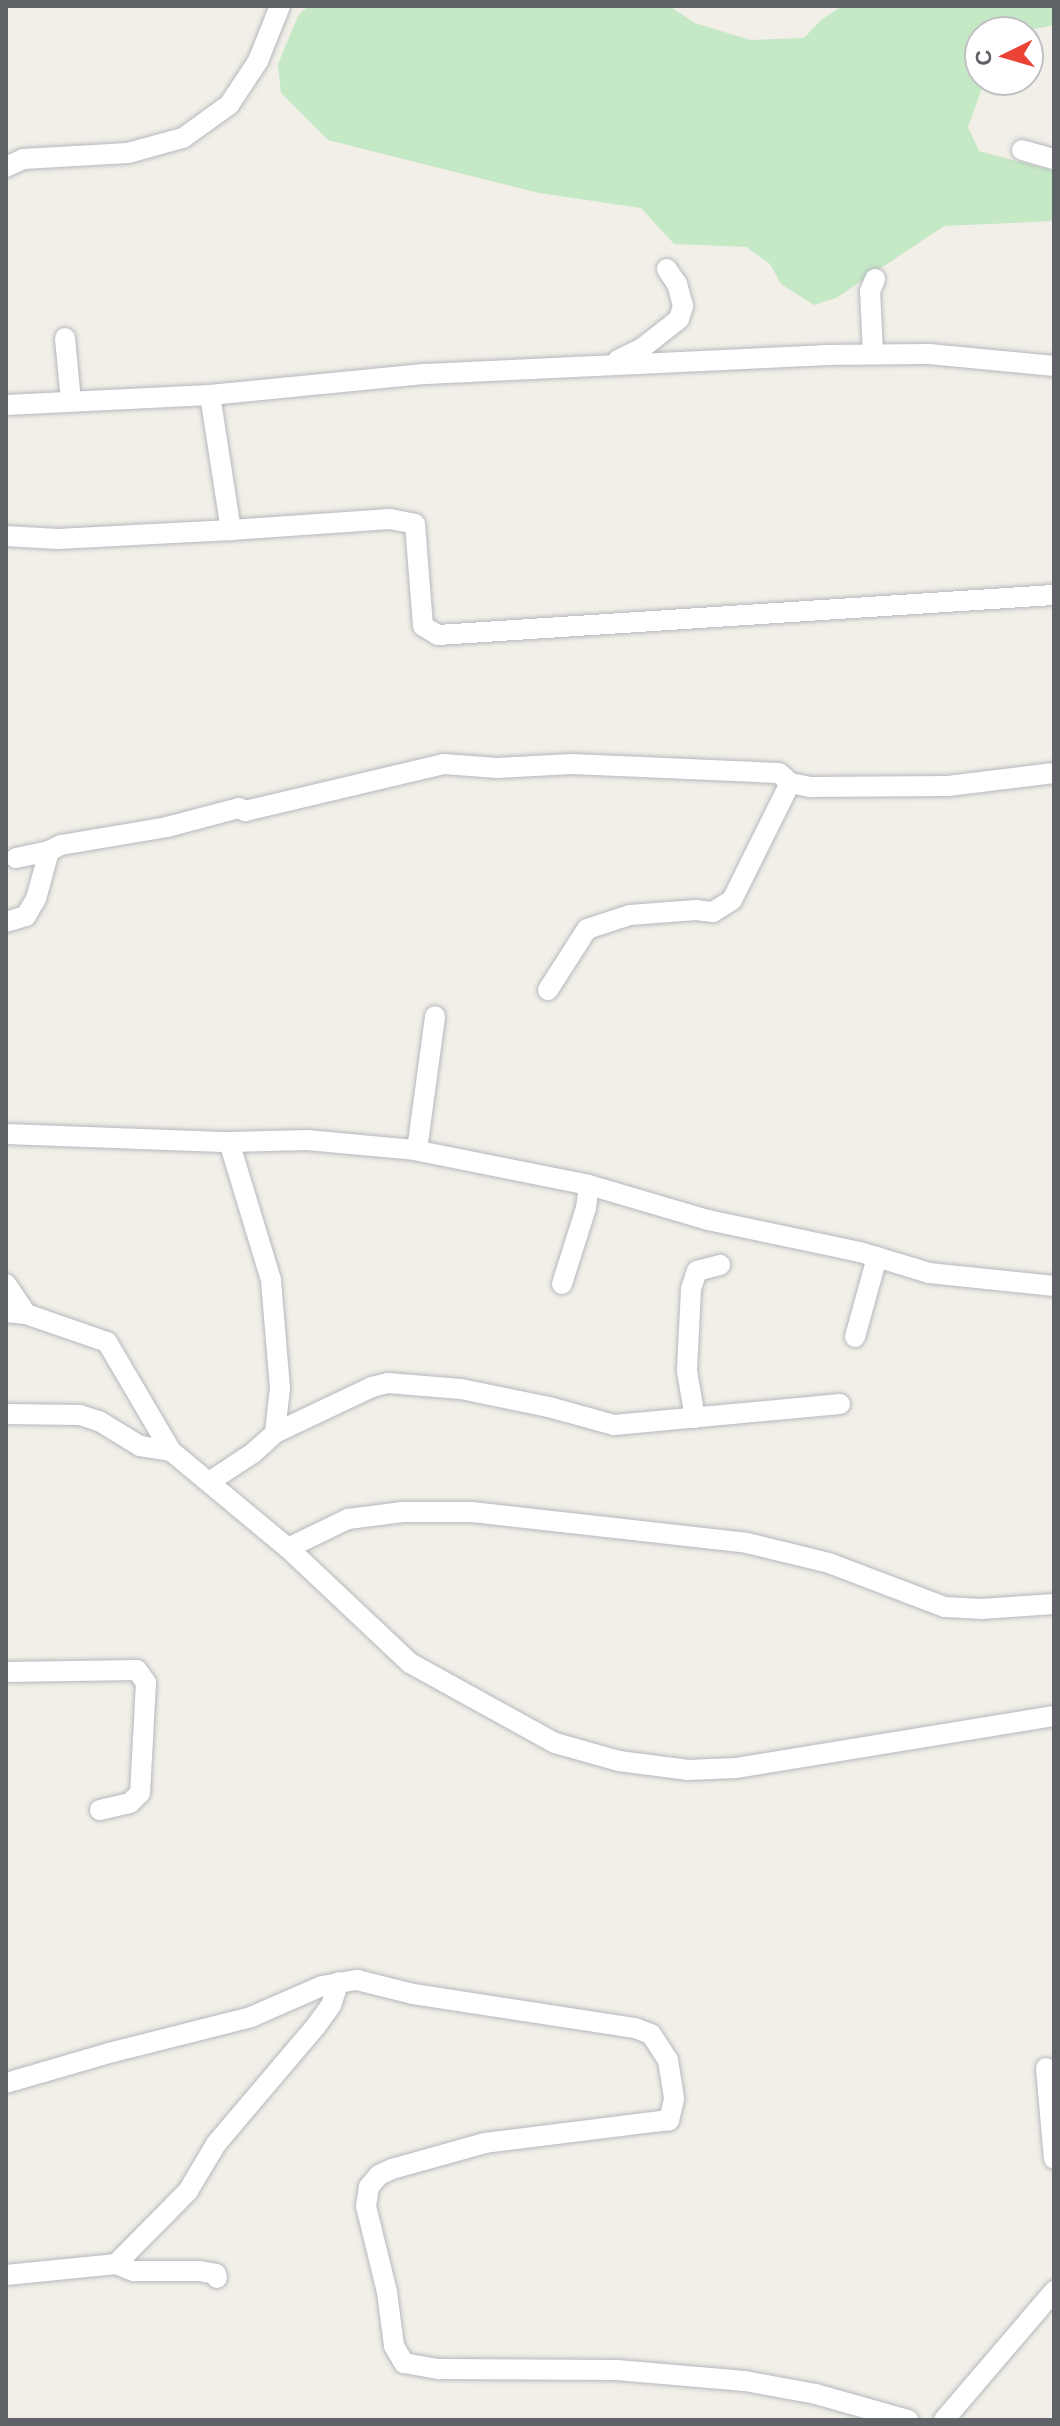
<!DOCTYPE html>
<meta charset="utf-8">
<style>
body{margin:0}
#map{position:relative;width:1060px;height:2426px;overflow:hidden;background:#f1efe8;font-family:Barlow,sans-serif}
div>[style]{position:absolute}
.green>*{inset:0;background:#c5e8c5}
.roads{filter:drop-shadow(0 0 2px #b5b8bc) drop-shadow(0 0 2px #b5b8bc)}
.minor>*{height:20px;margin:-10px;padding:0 10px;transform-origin:10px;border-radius:10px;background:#fff}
span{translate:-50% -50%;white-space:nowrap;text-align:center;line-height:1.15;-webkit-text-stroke:6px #fff;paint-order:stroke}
.frame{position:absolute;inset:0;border:8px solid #5f6368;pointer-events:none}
.north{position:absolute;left:964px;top:16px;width:80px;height:80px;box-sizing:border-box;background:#fff;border:2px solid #bfc1c3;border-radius:50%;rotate:265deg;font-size:22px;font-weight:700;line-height:32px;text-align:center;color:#5f6368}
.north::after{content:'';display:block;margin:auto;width:28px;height:36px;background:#ea4335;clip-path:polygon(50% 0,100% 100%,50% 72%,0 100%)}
</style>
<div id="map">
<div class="green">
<div style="clip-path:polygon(308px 6px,669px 6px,695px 23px,750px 40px,804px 38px,821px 20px,842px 6px,1054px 6px,1054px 25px,1021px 32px,980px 32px,980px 80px,985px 80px,968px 127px,979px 151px,1054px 171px,1054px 221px,944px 226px,836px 298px,814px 305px,781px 284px,770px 264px,746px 247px,674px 244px,641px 208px,539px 193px,328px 140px,281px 93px,278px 64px,298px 16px)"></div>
</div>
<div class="roads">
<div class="minor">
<div style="left:1022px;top:150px;width:33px;rotate:16deg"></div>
<div style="left:6px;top:167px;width:19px;rotate:-25deg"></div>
<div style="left:23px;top:159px;width:105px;rotate:-3.3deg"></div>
<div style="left:128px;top:153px;width:57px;rotate:-15.3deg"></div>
<div style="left:183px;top:138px;width:57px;rotate:-35.7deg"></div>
<div style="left:229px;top:105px;width:53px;rotate:-56.6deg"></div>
<div style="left:258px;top:61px;width:59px;rotate:-68.2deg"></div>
<div style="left:65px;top:338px;width:63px;rotate:84.6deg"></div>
<div style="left:873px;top:354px;width:63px;rotate:-92.7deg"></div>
<div style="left:870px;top:291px;width:13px;rotate:-67deg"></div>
<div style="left:618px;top:360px;width:25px;rotate:-26deg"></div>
<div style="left:641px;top:349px;width:48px;rotate:-38.3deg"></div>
<div style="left:679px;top:319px;width:14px;rotate:-73deg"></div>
<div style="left:683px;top:306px;width:23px;rotate:-105deg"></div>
<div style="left:677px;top:284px;width:18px;rotate:-124deg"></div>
<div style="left:210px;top:395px;width:217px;rotate:-5.6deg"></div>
<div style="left:426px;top:374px;width:398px;rotate:-2.7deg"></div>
<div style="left:824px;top:355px;width:105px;rotate:-0.5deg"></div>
<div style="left:929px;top:354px;width:126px;rotate:5.5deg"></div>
<div style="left:6px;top:405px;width:204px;rotate:-2.8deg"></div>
<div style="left:210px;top:395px;width:137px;rotate:81.2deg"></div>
<div style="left:231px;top:530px;width:159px;rotate:-4deg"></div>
<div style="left:390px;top:519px;width:25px;rotate:11deg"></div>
<div style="left:415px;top:524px;width:102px;rotate:85.5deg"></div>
<div style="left:423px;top:626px;width:17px;rotate:31deg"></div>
<div style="left:438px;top:635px;width:617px;rotate:-3.72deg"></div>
<div style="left:6px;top:536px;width:52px;rotate:3.3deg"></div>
<div style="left:58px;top:539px;width:173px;rotate:-3deg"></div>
<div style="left:16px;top:858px;width:34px;rotate:-12deg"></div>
<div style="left:6px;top:922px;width:21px;rotate:-17deg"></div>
<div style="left:26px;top:916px;width:20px;rotate:-60deg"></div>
<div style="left:36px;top:899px;width:50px;rotate:-74.8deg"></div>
<div style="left:49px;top:851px;width:13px;rotate:-27deg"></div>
<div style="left:61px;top:845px;width:108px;rotate:-9.6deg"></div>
<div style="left:167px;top:827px;width:74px;rotate:-14.8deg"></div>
<div style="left:239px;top:808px;width:7px;rotate:27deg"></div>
<div style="left:245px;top:811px;width:13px;rotate:-13deg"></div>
<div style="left:258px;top:808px;width:191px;rotate:-13.3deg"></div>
<div style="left:444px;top:764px;width:53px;rotate:4.3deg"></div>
<div style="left:497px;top:768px;width:75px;rotate:-3.1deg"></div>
<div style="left:572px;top:764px;width:207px;rotate:2.5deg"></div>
<div style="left:779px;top:773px;width:15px;rotate:42deg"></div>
<div style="left:790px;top:783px;width:20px;rotate:11deg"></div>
<div style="left:810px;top:787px;width:138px;rotate:-0.4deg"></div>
<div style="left:948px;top:786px;width:107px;rotate:-7deg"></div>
<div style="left:548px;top:990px;width:72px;rotate:-57.4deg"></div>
<div style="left:587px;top:929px;width:45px;rotate:-18deg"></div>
<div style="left:630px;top:915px;width:66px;rotate:-4.3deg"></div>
<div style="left:696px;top:910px;width:17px;rotate:7deg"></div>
<div style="left:713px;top:912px;width:22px;rotate:-32deg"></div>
<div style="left:732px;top:900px;width:131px;rotate:-63.6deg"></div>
<div style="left:6px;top:1134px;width:223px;rotate:2.1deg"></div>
<div style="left:229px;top:1142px;width:78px;rotate:-1.5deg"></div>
<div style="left:307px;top:1140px;width:107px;rotate:5.3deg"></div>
<div style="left:414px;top:1150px;width:178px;rotate:11.3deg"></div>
<div style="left:589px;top:1185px;width:124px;rotate:16.4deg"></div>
<div style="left:708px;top:1220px;width:155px;rotate:11.9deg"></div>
<div style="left:860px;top:1252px;width:72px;rotate:16.9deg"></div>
<div style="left:929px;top:1273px;width:126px;rotate:5.9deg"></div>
<div style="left:417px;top:1150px;width:135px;rotate:-82.3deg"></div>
<div style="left:6px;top:1284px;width:36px;rotate:56deg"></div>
<div style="left:562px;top:1284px;width:80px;rotate:-72.5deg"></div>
<div style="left:586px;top:1208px;width:23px;rotate:-83deg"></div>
<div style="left:6px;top:1312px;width:20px;rotate:6deg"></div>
<div style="left:26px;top:1314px;width:86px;rotate:19.1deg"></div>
<div style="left:107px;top:1342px;width:126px;rotate:59.6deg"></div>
<div style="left:855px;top:1337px;width:83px;rotate:-74.6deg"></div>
<div style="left:6px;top:1414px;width:74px;rotate:0.8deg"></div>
<div style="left:80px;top:1415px;width:20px;rotate:18deg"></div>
<div style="left:99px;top:1421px;width:48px;rotate:31.4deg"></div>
<div style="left:140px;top:1446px;width:31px;rotate:9deg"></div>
<div style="left:171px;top:1451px;width:152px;rotate:39.7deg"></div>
<div style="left:288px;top:1548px;width:168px;rotate:43.3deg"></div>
<div style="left:410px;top:1663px;width:166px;rotate:28.9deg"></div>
<div style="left:555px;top:1743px;width:66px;rotate:15.7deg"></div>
<div style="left:619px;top:1761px;width:70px;rotate:7.4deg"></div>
<div style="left:688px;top:1770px;width:48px;rotate:-2.4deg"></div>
<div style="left:736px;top:1768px;width:322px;rotate:-9.3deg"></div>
<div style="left:695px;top:1418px;width:48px;rotate:-99.7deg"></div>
<div style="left:687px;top:1371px;width:82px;rotate:-87.2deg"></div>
<div style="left:691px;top:1289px;width:19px;rotate:-72deg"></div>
<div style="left:697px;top:1271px;width:24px;rotate:-15deg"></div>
<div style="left:275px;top:1433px;width:107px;rotate:-25.4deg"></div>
<div style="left:372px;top:1387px;width:16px;rotate:-14deg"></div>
<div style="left:388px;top:1383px;width:73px;rotate:4.7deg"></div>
<div style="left:461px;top:1389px;width:90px;rotate:11.6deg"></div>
<div style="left:549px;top:1407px;width:67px;rotate:15.5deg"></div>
<div style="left:614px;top:1425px;width:227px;rotate:-5.3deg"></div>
<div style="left:209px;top:1482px;width:53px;rotate:-33.4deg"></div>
<div style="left:253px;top:1453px;width:30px;rotate:-42deg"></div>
<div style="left:275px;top:1433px;width:45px;rotate:-83.7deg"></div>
<div style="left:280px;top:1388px;width:108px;rotate:-94.8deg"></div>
<div style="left:271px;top:1280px;width:144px;rotate:-106.9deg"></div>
<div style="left:288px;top:1548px;width:67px;rotate:-25.8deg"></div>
<div style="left:348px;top:1519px;width:55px;rotate:-7.3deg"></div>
<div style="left:403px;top:1512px;width:69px"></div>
<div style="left:472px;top:1512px;width:277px;rotate:6.4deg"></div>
<div style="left:747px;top:1543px;width:84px;rotate:13.7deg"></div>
<div style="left:829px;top:1563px;width:124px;rotate:20.8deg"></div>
<div style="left:945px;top:1607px;width:36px;rotate:3deg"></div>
<div style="left:981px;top:1609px;width:73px;rotate:-3.9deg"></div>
<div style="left:6px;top:1672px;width:131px;rotate:-0.9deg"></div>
<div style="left:137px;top:1670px;width:16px;rotate:55deg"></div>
<div style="left:146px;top:1683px;width:110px;rotate:93.1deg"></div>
<div style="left:140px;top:1793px;width:14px;rotate:135deg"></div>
<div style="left:130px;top:1803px;width:31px;rotate:167deg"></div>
<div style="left:1046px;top:2068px;width:91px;rotate:85deg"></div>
<div style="left:6px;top:2083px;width:107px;rotate:-16.2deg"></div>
<div style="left:109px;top:2053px;width:146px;rotate:-14.2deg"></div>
<div style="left:251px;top:2017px;width:77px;rotate:-23.6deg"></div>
<div style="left:322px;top:1986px;width:36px;rotate:-10deg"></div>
<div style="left:357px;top:1980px;width:58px;rotate:14deg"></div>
<div style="left:413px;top:1994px;width:225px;rotate:8.7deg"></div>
<div style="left:635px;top:2028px;width:17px;rotate:21deg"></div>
<div style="left:651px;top:2034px;width:31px;rotate:57deg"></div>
<div style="left:668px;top:2060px;width:39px;rotate:81deg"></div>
<div style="left:674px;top:2099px;width:22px;rotate:103deg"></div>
<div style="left:669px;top:2120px;width:185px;rotate:172.9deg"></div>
<div style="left:485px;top:2143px;width:97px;rotate:164.4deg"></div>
<div style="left:392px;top:2169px;width:14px;rotate:155deg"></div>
<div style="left:379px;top:2175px;width:16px;rotate:130deg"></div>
<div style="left:369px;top:2187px;width:19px;rotate:99deg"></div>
<div style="left:366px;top:2206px;width:89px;rotate:76.3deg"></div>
<div style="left:387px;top:2292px;width:54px;rotate:82.6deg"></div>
<div style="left:394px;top:2346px;width:20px;rotate:60deg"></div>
<div style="left:404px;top:2363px;width:36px;rotate:10deg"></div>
<div style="left:439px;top:2369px;width:178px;rotate:0.3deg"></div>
<div style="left:617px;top:2370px;width:128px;rotate:4.9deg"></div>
<div style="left:745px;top:2381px;width:72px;rotate:10.4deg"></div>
<div style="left:816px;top:2394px;width:96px;rotate:15.8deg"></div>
<div style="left:116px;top:2264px;width:18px;rotate:22deg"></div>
<div style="left:133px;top:2271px;width:66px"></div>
<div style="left:199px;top:2271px;width:17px;rotate:10deg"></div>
<div style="left:216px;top:2274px;width:4px;rotate:76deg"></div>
<div style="left:6px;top:2275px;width:111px;rotate:-5.7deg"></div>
<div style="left:116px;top:2264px;width:103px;rotate:-45.4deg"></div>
<div style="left:188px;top:2191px;width:55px;rotate:-59.2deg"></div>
<div style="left:216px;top:2144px;width:155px;rotate:-49.7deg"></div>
<div style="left:316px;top:2026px;width:26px;rotate:-54deg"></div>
<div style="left:331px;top:2005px;width:24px;rotate:-71deg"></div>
<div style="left:944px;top:2420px;width:170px;rotate:-49.5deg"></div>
</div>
</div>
<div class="frame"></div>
<div class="north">С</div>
</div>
